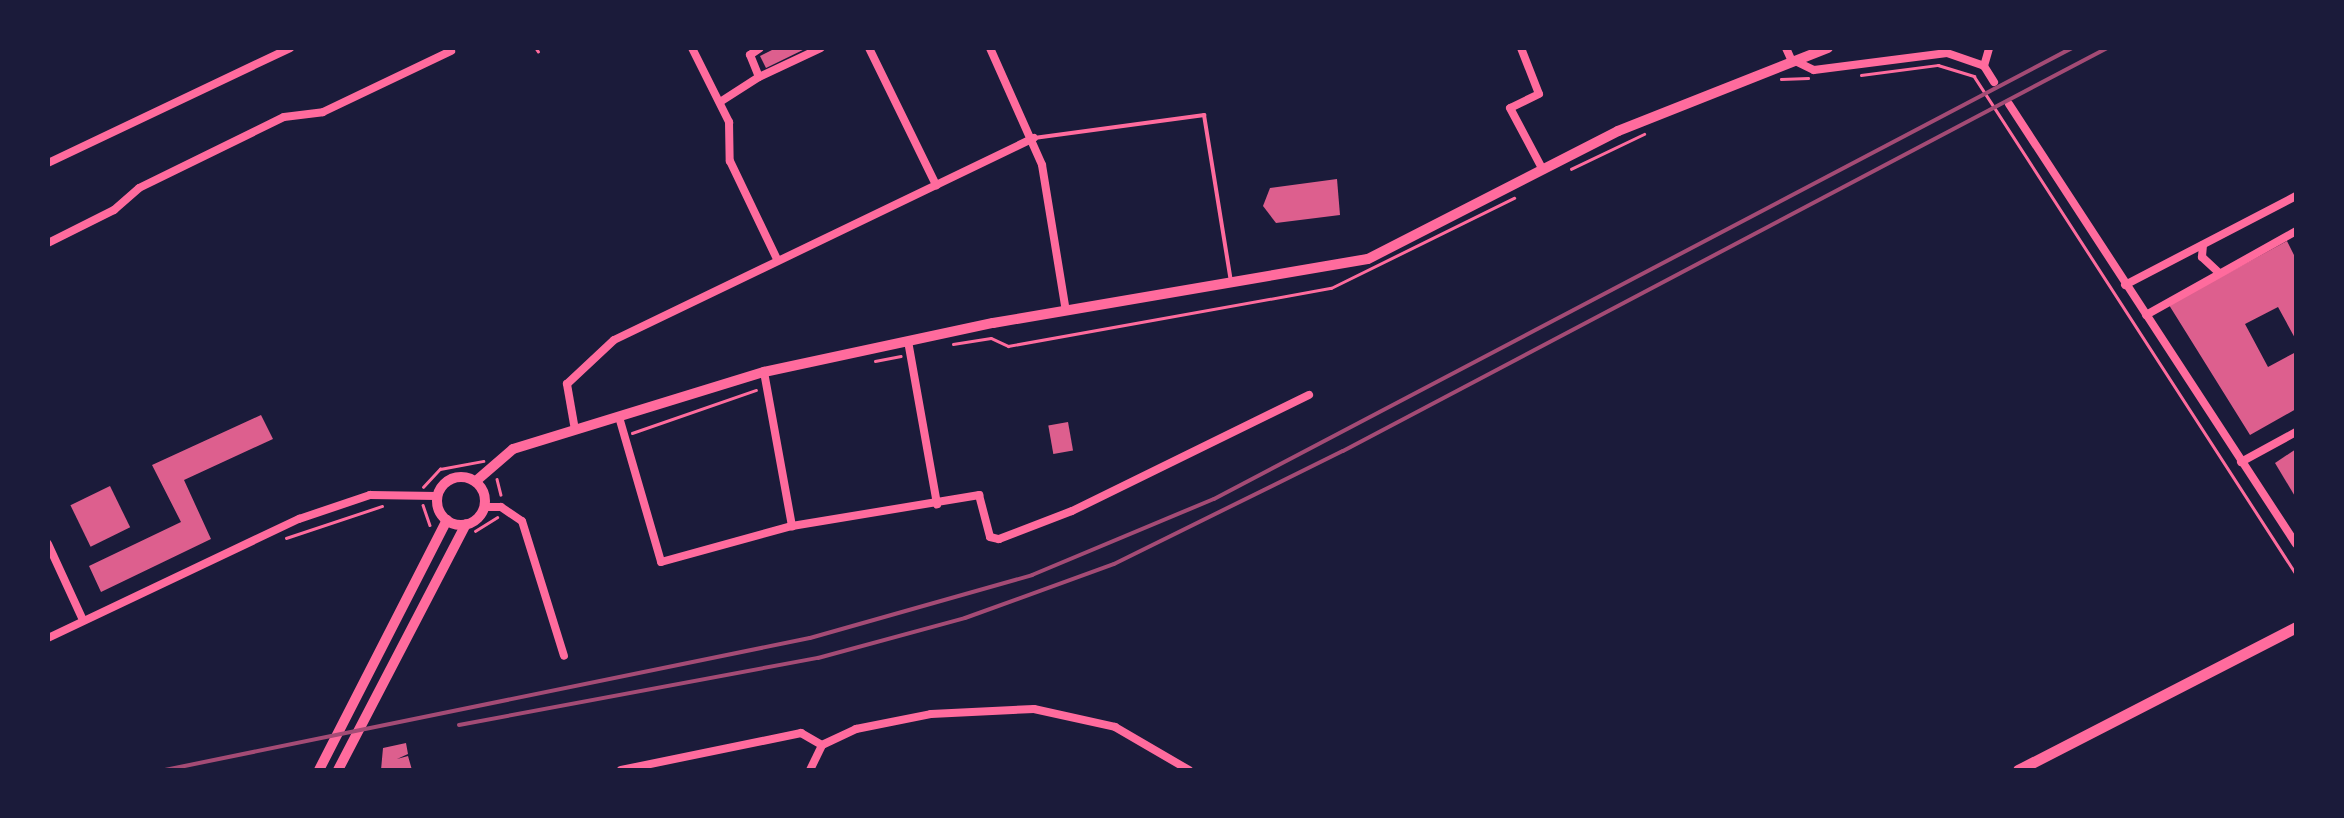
<!DOCTYPE html>
<style>
body{margin:0}
#map{position:relative;width:2344px;height:818px;overflow:hidden;background:#1b1b3a;font-family:"Exo 2",sans-serif}
div>[style]{position:absolute}
.building>*{inset:0;background:#dd5f8e;transform-origin:0 0}
.path>*{height:2.5px;margin:-1.25px;padding:0 1.25px;transform-origin:1.25px;border-radius:1.25px;background:#ff6b9d}
.service>*{height:4px;margin:-2px;padding:0 2px;transform-origin:2px;border-radius:2px;background:#ff6b9d}
.minor>*{height:8px;margin:-4px;padding:0 4px;transform-origin:4px;border-radius:4px;background:#ff6b9d}
.tertiary>*{height:10px;margin:-5px;padding:0 5px;transform-origin:5px;border-radius:5px;background:#ff6b9d}
.tertiary>.ring{margin:-5px;padding:0;box-sizing:content-box;background:none;border:10px solid #ff6b9d;border-radius:50%}
.secondary>*{height:11px;margin:-5.5px;padding:0 5.5px;transform-origin:5.5px;border-radius:5.5px;background:#ff6b9d}
.rail>*{height:4px;margin:-2px;padding:0 2px;transform-origin:2px;border-radius:2px;background:#a44b75}
span{translate:-50% -50%;white-space:nowrap;text-align:center;line-height:1.15;-webkit-text-stroke:10px #1b1b3a;paint-order:stroke}
.frame{position:absolute;inset:0;border:50px solid #1b1b3a;pointer-events:none}
</style>
<div id="map">
<div class="building">
<div style="clip-path:polygon(776px 48px,807px 48px,766px 68px,760px 56px)"></div>
<div style="clip-path:polygon(1337px 179px,1340px 215px,1276px 223px,1263px 206px,1270px 188px)"></div>
<div style="clip-path:polygon(2287px 241px,2296px 259px,2296px 340px,2278px 307px,2245px 324px,2268px 367px,2296px 352px,2296px 409px,2250px 435px,2169px 305px)"></div>
<div style="clip-path:polygon(261px 415px,273px 439px,184px 480px,211px 539px,101px 592px,89px 566px,181px 522px,152px 465px)"></div>
<div style="left:1068px;top:422px;width:29px;height:20px;rotate:80deg"></div>
<div style="clip-path:polygon(2296px 449px,2296px 498px,2275px 463px)"></div>
<div style="left:110px;top:486px;width:46px;height:44px;rotate:64deg"></div>
<div style="clip-path:polygon(406px 743px,408px 754px,397px 759px,408px 756px,412px 770px,381px 770px,383px 748px)"></div>
</div>
<div class="path">
<div style="left:536px;top:48px;width:4px;rotate:56deg"></div>
<div style="left:1861px;top:75px;width:78px;rotate:-7.4deg"></div>
<div style="left:1938px;top:65px;width:38px;rotate:17deg"></div>
<div style="left:1974px;top:76px;width:593px;rotate:57.11deg"></div>
<div style="left:1781px;top:79px;width:27px;rotate:-2deg"></div>
<div style="left:1571px;top:169px;width:81px;rotate:-25.6deg"></div>
<div style="left:953px;top:344px;width:38px;rotate:-9deg"></div>
<div style="left:991px;top:338px;width:19px;rotate:25deg"></div>
<div style="left:1008px;top:346px;width:328px;rotate:-10.2deg"></div>
<div style="left:1331px;top:288px;width:204px;rotate:-26.2deg"></div>
<div style="left:875px;top:361px;width:26px;rotate:-11deg"></div>
<div style="left:632px;top:433px;width:131px;rotate:-19.1deg"></div>
<div style="left:497px;top:479px;width:16px;rotate:76deg"></div>
<div style="left:423px;top:487px;width:25px;rotate:-47deg"></div>
<div style="left:440px;top:469px;width:44px;rotate:-10.5deg"></div>
<div style="left:423px;top:505px;width:21px;rotate:71deg"></div>
<div style="left:475px;top:531px;width:26px;rotate:-32deg"></div>
<div style="left:286px;top:538px;width:101px;rotate:-18.4deg"></div>
</div>
<div class="service">
<div style="left:1034px;top:138px;width:172px;rotate:-7.7deg"></div>
<div style="left:1204px;top:115px;width:168px;rotate:80.8deg"></div>
</div>
<div class="minor">
<div style="left:692px;top:48px;width:83px;rotate:63.4deg"></div>
<div style="left:729px;top:122px;width:39px;rotate:89deg"></div>
<div style="left:730px;top:161px;width:109px;rotate:64.4deg"></div>
<div style="left:869px;top:48px;width:153px;rotate:63.9deg"></div>
<div style="left:990px;top:48px;width:128px;rotate:66deg"></div>
<div style="left:1042px;top:165px;width:148px;rotate:80.7deg"></div>
<div style="left:1521px;top:48px;width:49px;rotate:68.6deg"></div>
<div style="left:1539px;top:94px;width:32px;rotate:154deg"></div>
<div style="left:1510px;top:108px;width:70px;rotate:62deg"></div>
<div style="left:1786px;top:48px;width:12px;rotate:66deg"></div>
<div style="left:1791px;top:59px;width:25px;rotate:26deg"></div>
<div style="left:1814px;top:70px;width:134px;rotate:-7.3deg"></div>
<div style="left:1947px;top:53px;width:39px;rotate:19deg"></div>
<div style="left:1984px;top:66px;width:19px;rotate:58deg"></div>
<div style="left:1984px;top:66px;width:19px;rotate:-74deg"></div>
<div style="left:759px;top:77px;width:68px;rotate:-25.1deg"></div>
<div style="left:720px;top:102px;width:46px;rotate:-32.7deg"></div>
<div style="left:759px;top:77px;width:24px;rotate:-112deg"></div>
<div style="left:750px;top:55px;width:12px;rotate:-35deg"></div>
<div style="left:2009px;top:104px;width:525px;rotate:56.88deg"></div>
<div style="left:48px;top:163px;width:268px;rotate:-25.4deg"></div>
<div style="left:48px;top:243px;width:74px;rotate:-26.6deg"></div>
<div style="left:114px;top:210px;width:33px;rotate:-41deg"></div>
<div style="left:139px;top:188px;width:161px;rotate:-26.1deg"></div>
<div style="left:284px;top:117px;width:39px;rotate:-7deg"></div>
<div style="left:323px;top:112px;width:142px;rotate:-25.5deg"></div>
<div style="left:2203px;top:245px;width:12px;rotate:95deg"></div>
<div style="left:2202px;top:257px;width:23px;rotate:43deg"></div>
<div style="left:2125px;top:285px;width:193px;rotate:-27.5deg"></div>
<div style="left:2146px;top:315px;width:172px;rotate:-29.2deg"></div>
<div style="left:908px;top:341px;width:166px;rotate:79.9deg"></div>
<div style="left:764px;top:372px;width:157px;rotate:79.7deg"></div>
<div style="left:619px;top:417px;width:151px;rotate:73.8deg"></div>
<div style="left:661px;top:562px;width:136px;rotate:-15.4deg"></div>
<div style="left:792px;top:526px;width:190px;rotate:-9.4deg"></div>
<div style="left:979px;top:495px;width:43px;rotate:75.3deg"></div>
<div style="left:990px;top:537px;width:9px;rotate:13deg"></div>
<div style="left:999px;top:539px;width:78px;rotate:-21deg"></div>
<div style="left:1072px;top:511px;width:264px;rotate:-26.1deg"></div>
<div style="left:575px;top:430px;width:47px;rotate:-99.9deg"></div>
<div style="left:567px;top:384px;width:64px;rotate:-43.1deg"></div>
<div style="left:614px;top:340px;width:466px;rotate:-25.7deg"></div>
<div style="left:2241px;top:462px;width:63px;rotate:-28.6deg"></div>
<div style="left:484px;top:507px;width:17px"></div>
<div style="left:501px;top:507px;width:25px;rotate:34deg"></div>
<div style="left:522px;top:521px;width:141px;rotate:72.7deg"></div>
<div style="left:48px;top:544px;width:84px;rotate:65.3deg"></div>
<div style="left:48px;top:638px;width:278px;rotate:-25.4deg"></div>
<div style="left:299px;top:519px;width:75px;rotate:-18.7deg"></div>
<div style="left:370px;top:495px;width:67px;rotate:0.9deg"></div>
<div style="left:621px;top:770px;width:184px;rotate:-11.6deg"></div>
<div style="left:801px;top:733px;width:24px;rotate:30deg"></div>
<div style="left:810px;top:770px;width:28px;rotate:-64deg"></div>
<div style="left:822px;top:745px;width:38px;rotate:-25deg"></div>
<div style="left:856px;top:729px;width:76px;rotate:-11.3deg"></div>
<div style="left:931px;top:714px;width:103px;rotate:-2.8deg"></div>
<div style="left:1034px;top:709px;width:83px;rotate:12.5deg"></div>
<div style="left:1115px;top:727px;width:86px;rotate:30.2deg"></div>
</div>
<div class="tertiary">
<div class="ring" style="left:437px;top:477px;width:38px;height:38px"></div>
<div style="left:476px;top:481px;width:49px;rotate:-40.9deg"></div>
<div style="left:513px;top:449px;width:263px;rotate:-17.1deg"></div>
<div style="left:764px;top:372px;width:234px;rotate:-12.1deg"></div>
<div style="left:993px;top:323px;width:380px;rotate:-9.7deg"></div>
<div style="left:1368px;top:259px;width:281px;rotate:-27.1deg"></div>
<div style="left:1618px;top:131px;width:226px;rotate:-21.6deg"></div>
<div style="left:319px;top:770px;width:281px;rotate:-62.9deg"></div>
<div style="left:338px;top:770px;width:277px;rotate:-62.5deg"></div>
</div>
<div class="secondary">
<div style="left:2018px;top:770px;width:313px;rotate:-27.2deg"></div>
</div>
<div class="rail">
<div style="left:459px;top:725px;width:365px;rotate:-10.6deg"></div>
<div style="left:818px;top:658px;width:152px;rotate:-15.2deg"></div>
<div style="left:965px;top:618px;width:158px;rotate:-19.9deg"></div>
<div style="left:1114px;top:564px;width:255px;rotate:-26.3deg"></div>
<div style="left:1343px;top:451px;width:864px;rotate:-27.81deg"></div>
<div style="left:165px;top:770px;width:658px;rotate:-11.57deg"></div>
<div style="left:810px;top:638px;width:231px;rotate:-15.8deg"></div>
<div style="left:1032px;top:575px;width:197px;rotate:-22.7deg"></div>
<div style="left:1214px;top:499px;width:969px;rotate:-27.73deg"></div>
</div>
<div class="frame"></div>
</div>
